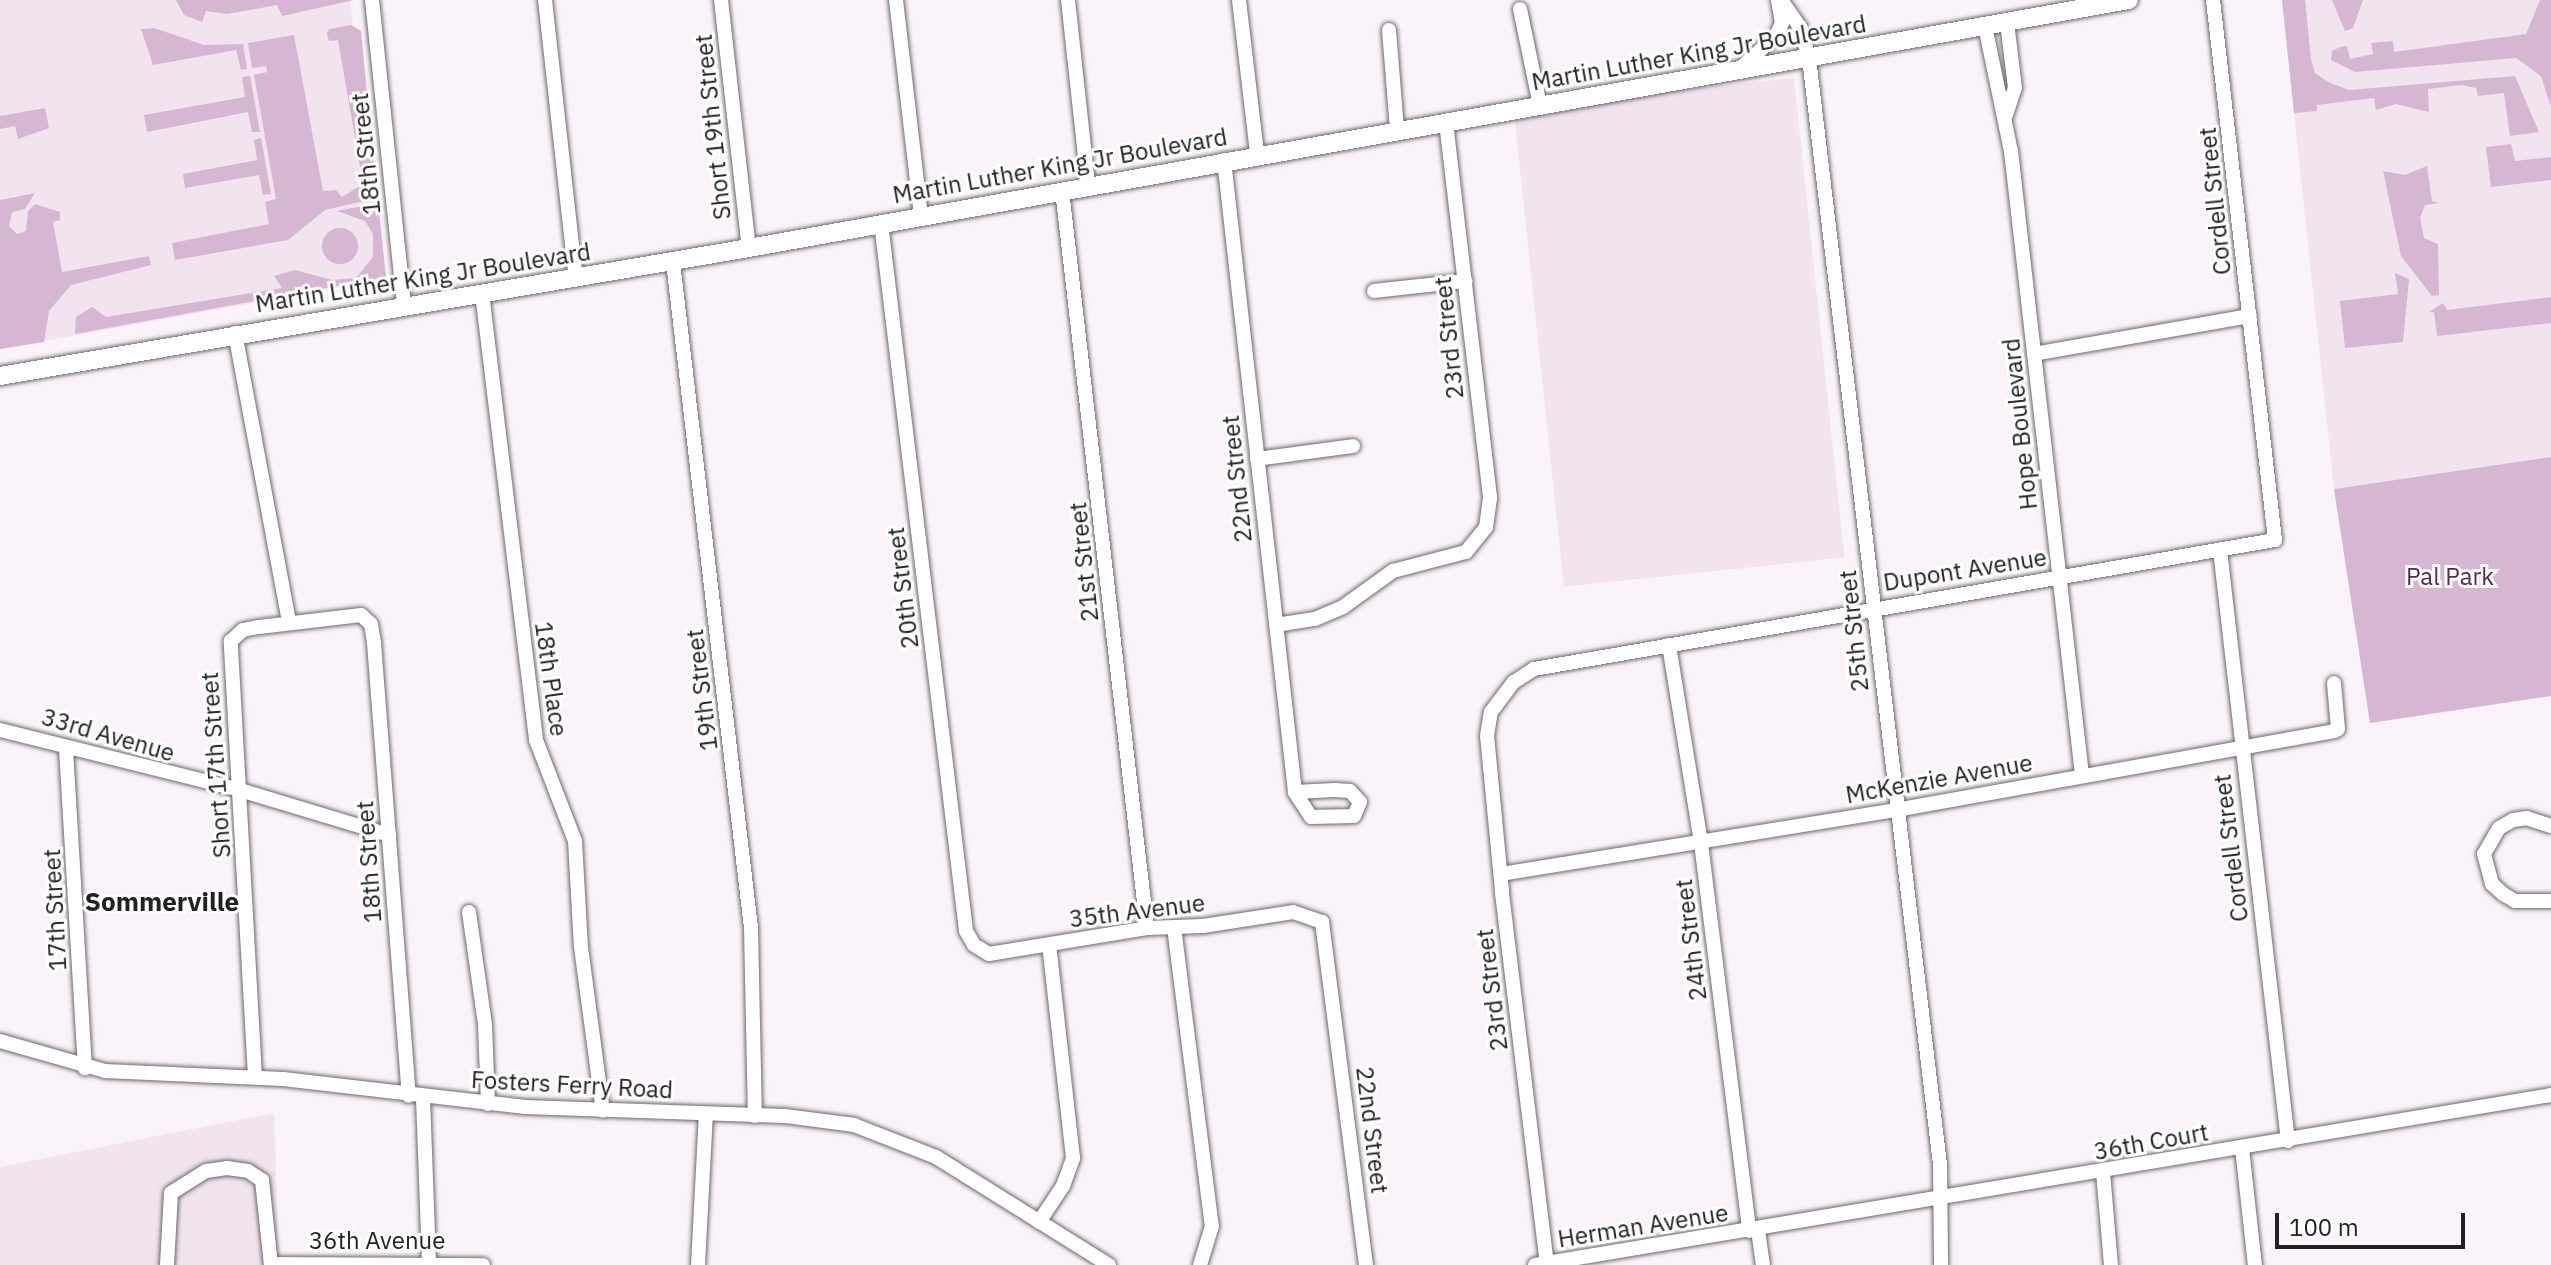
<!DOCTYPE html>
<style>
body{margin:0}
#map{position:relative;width:2551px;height:1265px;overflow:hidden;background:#faf3f9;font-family:"IBM Plex Sans",sans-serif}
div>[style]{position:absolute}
.built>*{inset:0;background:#f1e4ef;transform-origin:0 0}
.green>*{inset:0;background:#d5b7d2}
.round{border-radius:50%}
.roads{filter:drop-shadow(0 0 2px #6e686d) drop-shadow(0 0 2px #6e686d)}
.minor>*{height:14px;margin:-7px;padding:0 7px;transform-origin:7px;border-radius:7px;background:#fff}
.major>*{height:18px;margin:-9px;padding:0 9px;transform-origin:9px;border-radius:9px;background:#fff}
span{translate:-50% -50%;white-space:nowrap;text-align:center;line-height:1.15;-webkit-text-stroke:6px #fff;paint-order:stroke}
.street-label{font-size:24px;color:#222022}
.park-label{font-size:24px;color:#582955}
.neighbourhood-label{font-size:26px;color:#222022;font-weight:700}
.scale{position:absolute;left:2275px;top:1213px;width:190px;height:36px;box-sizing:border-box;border:4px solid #222022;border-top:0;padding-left:10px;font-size:24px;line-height:28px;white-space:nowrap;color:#222022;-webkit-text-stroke:6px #fff;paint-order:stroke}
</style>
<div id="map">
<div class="built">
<div style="clip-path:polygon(0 0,350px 0,353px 25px,361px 31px,386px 279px,0 349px)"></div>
<div style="clip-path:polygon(2282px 0,2551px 0,2551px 457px,2334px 489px)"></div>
<div style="left:1794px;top:78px;width:482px;height:282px;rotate:84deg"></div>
<div style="clip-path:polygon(274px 1113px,279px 1265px,0 1265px,0 1167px)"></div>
</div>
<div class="green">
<div style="clip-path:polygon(176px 0,354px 0,282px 16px,277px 5px,227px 14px,206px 11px,202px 22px,184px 15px)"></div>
<div style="clip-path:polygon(2282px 0,2305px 0,2311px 59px,2315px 73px,2328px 82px,2349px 90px,2515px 76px,2539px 132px,2510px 136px,2504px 93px,2478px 96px,2476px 88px,2461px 85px,2428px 89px,2429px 112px,2396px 104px,2376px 110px,2374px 98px,2317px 105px,2317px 111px,2294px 113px)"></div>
<div style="clip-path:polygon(2332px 0,2363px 0,2353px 28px,2345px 31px)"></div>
<div style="clip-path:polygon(2540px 0,2551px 0,2551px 107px,2541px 76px,2516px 58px,2355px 72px,2331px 60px,2332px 51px,2340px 47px,2347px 46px,2350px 59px,2373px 54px,2371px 43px,2393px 41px,2394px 52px,2526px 34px)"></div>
<div style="clip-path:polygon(351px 25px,361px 31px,377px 198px,325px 210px,288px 240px,175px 260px,172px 243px,269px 224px,265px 202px,276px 199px,254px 75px,267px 72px,266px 66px,252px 68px,248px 43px,294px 35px,323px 191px,336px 190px,342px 197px,363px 184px,338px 40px,329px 41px,327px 34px,329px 29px)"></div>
<div style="clip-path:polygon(154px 28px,204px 45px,243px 44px,247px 69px,241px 70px,236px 50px,153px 65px,141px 29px)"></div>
<div style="clip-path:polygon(250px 76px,260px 132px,252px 132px,248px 112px,147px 132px,144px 115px,245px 97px,242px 77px)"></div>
<div style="clip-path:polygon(45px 108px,49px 128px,18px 139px,15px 126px,0 129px,0 116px)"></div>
<div style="clip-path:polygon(261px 138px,271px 194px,263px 195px,259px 175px,185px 188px,183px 174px,257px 160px,254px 140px)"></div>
<div style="clip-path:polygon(2511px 144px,2515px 161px,2551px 157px,2551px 180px,2491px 187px,2486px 147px)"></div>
<div style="clip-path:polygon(2427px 166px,2432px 201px,2439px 203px,2425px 205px,2420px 218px,2424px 238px,2438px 244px,2439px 295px,2432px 296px,2401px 256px,2383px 171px,2405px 175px)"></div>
<div style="clip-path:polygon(35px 193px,25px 209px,12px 212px,9px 226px,17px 234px,26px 231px,28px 211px,35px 204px,60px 212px,60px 220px,53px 222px,62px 272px,149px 256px,151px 265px,71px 285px,49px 311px,44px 342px,0 349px,0 200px)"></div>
<div style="clip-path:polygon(378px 203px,386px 277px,75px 334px,76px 317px,92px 307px,106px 317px,282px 288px,274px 276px,295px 270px,332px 280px,356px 278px,373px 257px,373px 234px,365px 221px,337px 211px)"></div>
<div class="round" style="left:322px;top:228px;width:36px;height:36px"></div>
<div style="clip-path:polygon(2395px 273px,2409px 279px,2403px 342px,2345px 348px,2340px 301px,2398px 294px)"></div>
<div style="clip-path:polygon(2551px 297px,2551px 323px,2437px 336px,2434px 312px,2429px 312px,2443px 303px,2447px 310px)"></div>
<div style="clip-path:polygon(2551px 457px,2551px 696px,2370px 723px,2334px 489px)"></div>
</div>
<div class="roads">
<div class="minor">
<div style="left:372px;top:0;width:305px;rotate:84deg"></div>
<div style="left:545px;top:0;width:281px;rotate:83.7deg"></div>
<div style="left:721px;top:0;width:250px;rotate:83.6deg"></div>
<div style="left:896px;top:0;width:216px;rotate:83.4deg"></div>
<div style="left:1068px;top:0;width:186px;rotate:83.8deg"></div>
<div style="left:1239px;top:0;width:155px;rotate:83.3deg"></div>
<div style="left:1781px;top:0;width:35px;rotate:55deg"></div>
<div style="left:1801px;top:29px;width:30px;rotate:75deg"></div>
<div style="left:1809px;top:58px;width:1114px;rotate:83.25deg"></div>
<div style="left:1940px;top:1164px;width:101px;rotate:89.4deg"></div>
<div style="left:1520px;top:9px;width:99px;rotate:78.3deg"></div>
<div style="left:1985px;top:26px;width:128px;rotate:78.3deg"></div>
<div style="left:2011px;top:151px;width:628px;rotate:83.51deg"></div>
<div style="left:1389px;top:30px;width:99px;rotate:85.4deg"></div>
<div style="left:1743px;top:66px;width:45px;rotate:-42.3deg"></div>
<div style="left:1776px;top:36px;width:14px;rotate:-65deg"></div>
<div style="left:1782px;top:23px;width:23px;rotate:-100deg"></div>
<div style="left:2006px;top:115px;width:28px;rotate:-72deg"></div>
<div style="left:2015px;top:88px;width:66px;rotate:-96.9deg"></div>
<div style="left:1224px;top:160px;width:636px;rotate:83.59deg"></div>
<div style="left:1062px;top:190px;width:743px;rotate:83.43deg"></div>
<div style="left:881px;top:223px;width:713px;rotate:83.15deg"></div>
<div style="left:966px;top:931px;width:16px;rotate:60deg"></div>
<div style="left:974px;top:945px;width:17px;rotate:31deg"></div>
<div style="left:989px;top:954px;width:160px;rotate:-9.3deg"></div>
<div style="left:1147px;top:928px;width:56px;rotate:-2deg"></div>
<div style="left:1203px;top:926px;width:91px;rotate:-8.8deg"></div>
<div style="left:1293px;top:912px;width:31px;rotate:19deg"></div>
<div style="left:1322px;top:922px;width:346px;rotate:82.7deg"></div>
<div style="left:673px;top:262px;width:671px;rotate:83.32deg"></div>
<div style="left:751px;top:928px;width:188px;rotate:88.8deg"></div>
<div style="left:1374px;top:291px;width:92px;rotate:-6.3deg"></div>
<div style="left:482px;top:293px;width:450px;rotate:83.1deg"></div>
<div style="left:536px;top:740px;width:108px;rotate:68.9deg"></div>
<div style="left:575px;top:841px;width:106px;rotate:86.8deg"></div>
<div style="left:581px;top:947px;width:165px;rotate:82.4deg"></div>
<div style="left:235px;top:333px;width:294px;rotate:79.4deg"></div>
<div style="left:2034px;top:354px;width:219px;rotate:-10deg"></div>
<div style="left:1257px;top:459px;width:97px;rotate:-7.7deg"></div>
<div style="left:2220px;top:550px;width:595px;rotate:83.44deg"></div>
<div style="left:1276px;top:625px;width:39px;rotate:-9deg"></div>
<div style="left:1315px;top:619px;width:30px;rotate:-23deg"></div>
<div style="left:1343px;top:607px;width:62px;rotate:-35.8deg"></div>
<div style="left:1393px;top:571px;width:75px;rotate:-14.6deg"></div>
<div style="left:1466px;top:552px;width:32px;rotate:-51deg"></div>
<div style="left:1486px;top:527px;width:30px;rotate:-82deg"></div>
<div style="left:1490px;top:497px;width:378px;rotate:-96.7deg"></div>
<div style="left:1669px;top:645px;width:201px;rotate:80.8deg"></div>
<div style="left:1701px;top:843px;width:391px;rotate:82.9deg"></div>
<div style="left:0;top:730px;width:247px;rotate:14deg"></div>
<div style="left:240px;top:790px;width:156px;rotate:16.8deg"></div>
<div style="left:66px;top:749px;width:320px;rotate:86.6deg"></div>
<div style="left:1335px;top:790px;width:15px;rotate:4deg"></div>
<div style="left:1350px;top:791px;width:15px;rotate:48deg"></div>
<div style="left:1360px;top:802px;width:15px;rotate:113deg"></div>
<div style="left:1354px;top:816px;width:43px;rotate:178.7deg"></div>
<div style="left:1311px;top:817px;width:30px;rotate:-123deg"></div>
<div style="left:1295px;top:792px;width:40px;rotate:-2.9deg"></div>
<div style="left:2551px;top:826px;width:25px;rotate:-162deg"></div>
<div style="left:2527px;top:818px;width:14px;rotate:172deg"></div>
<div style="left:2513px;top:820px;width:16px;rotate:150deg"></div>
<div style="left:2499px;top:828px;width:30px;rotate:120deg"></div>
<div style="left:2484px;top:854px;width:31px;rotate:75deg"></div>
<div style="left:2492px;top:884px;width:15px;rotate:42deg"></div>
<div style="left:2503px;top:894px;width:14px;rotate:30deg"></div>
<div style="left:2515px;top:901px;width:36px"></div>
<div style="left:1501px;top:874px;width:400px;rotate:-9.2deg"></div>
<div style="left:1896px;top:810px;width:445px;rotate:-10.2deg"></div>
<div style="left:2334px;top:731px;width:4px;rotate:-27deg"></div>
<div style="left:2338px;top:729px;width:46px;rotate:-95deg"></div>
<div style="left:469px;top:912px;width:114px;rotate:81.9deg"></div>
<div style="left:485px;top:1025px;width:79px;rotate:87.8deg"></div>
<div style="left:1174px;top:927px;width:301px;rotate:82.8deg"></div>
<div style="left:1212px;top:1226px;width:41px;rotate:107.1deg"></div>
<div style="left:0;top:1041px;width:109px;rotate:15.9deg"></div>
<div style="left:105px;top:1071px;width:178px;rotate:2.6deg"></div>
<div style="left:283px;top:1079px;width:244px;rotate:6.6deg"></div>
<div style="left:525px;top:1107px;width:260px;rotate:2deg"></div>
<div style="left:785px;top:1116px;width:70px;rotate:7.4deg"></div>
<div style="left:854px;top:1125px;width:88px;rotate:21.3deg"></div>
<div style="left:936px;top:1157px;width:204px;rotate:32deg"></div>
<div style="left:255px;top:1077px;width:437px;rotate:-93.2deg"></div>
<div style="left:231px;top:641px;width:16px;rotate:-43deg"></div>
<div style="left:243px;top:630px;width:16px;rotate:-11deg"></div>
<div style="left:259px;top:627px;width:103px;rotate:-6.7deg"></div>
<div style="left:361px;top:615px;width:13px;rotate:42deg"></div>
<div style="left:371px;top:624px;width:19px;rotate:81deg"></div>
<div style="left:374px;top:643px;width:454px;rotate:85.6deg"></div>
<div style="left:423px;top:1098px;width:167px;rotate:87.9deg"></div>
<div style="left:2242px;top:1148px;width:118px;rotate:83.7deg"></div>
<div style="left:2103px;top:1172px;width:93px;rotate:85.1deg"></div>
<div style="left:1039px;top:1222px;width:43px;rotate:-56.3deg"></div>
<div style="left:1063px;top:1186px;width:30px;rotate:-70deg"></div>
<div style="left:1073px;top:1158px;width:214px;rotate:-96.4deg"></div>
<div style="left:1758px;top:1230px;width:35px;rotate:82deg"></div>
<div style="left:271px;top:1264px;width:212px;rotate:0.3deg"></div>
<div style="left:167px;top:1265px;width:72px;rotate:-86.8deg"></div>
<div style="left:171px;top:1193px;width:41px;rotate:-32.2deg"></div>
<div style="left:206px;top:1171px;width:21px;rotate:-8deg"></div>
<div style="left:227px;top:1168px;width:21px;rotate:8deg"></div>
<div style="left:248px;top:1171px;width:17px;rotate:33deg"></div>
<div style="left:262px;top:1180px;width:85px;rotate:84deg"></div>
<div style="left:698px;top:1265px;width:151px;rotate:-87deg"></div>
<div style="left:1535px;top:1265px;width:1030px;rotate:-9.5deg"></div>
<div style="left:1547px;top:1265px;width:377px;rotate:-96.9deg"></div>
<div style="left:1502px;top:891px;width:156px;rotate:-95.5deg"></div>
<div style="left:1487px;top:736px;width:24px;rotate:-81deg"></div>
<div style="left:1491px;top:712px;width:38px;rotate:-53deg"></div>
<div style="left:1514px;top:682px;width:24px;rotate:-33deg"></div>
<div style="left:1534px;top:669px;width:752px;rotate:-9.88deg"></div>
<div style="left:2275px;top:540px;width:544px;rotate:-96.55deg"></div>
</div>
<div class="major">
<div style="left:0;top:376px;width:760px;rotate:-9.7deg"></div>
<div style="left:749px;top:248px;width:1402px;rotate:-10.19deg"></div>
</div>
</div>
<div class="street-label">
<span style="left:1699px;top:53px;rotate:-10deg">Martin Luther King Jr Boulevard</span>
<span style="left:713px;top:127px;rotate:-96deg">Short 19th Street</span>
<span style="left:366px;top:154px;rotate:-96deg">18th Street</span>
<span style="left:1060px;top:166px;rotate:-10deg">Martin Luther King Jr Boulevard</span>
<span style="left:2215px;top:201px;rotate:-96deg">Cordell Street</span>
<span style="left:423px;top:278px;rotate:-9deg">Martin Luther King Jr Boulevard</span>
<span style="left:1449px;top:338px;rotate:-96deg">23rd Street</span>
<span style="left:2020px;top:424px;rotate:-96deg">Hope Boulevard</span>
<span style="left:1237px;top:479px;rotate:-96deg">22nd Street</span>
<span style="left:1084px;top:562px;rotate:-96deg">21st Street</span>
<span style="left:1965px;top:570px;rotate:-9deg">Dupont Avenue</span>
<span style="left:903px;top:588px;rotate:-97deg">20th Street</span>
<span style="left:1854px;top:631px;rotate:-96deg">25th Street</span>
<span style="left:551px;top:679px;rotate:82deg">18th Place</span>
<span style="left:702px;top:690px;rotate:-97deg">19th Street</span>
<span style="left:108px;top:735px;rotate:16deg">33rd Avenue</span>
<span style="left:216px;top:765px;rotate:-94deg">Short 17th Street</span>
<span style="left:1939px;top:779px;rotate:-10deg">McKenzie Avenue</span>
<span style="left:2231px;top:848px;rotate:-97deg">Cordell Street</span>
<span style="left:369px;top:862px;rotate:-94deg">18th Street</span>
<span style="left:55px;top:910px;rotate:-93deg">17th Street</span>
<span style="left:1137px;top:911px;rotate:-7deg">35th Avenue</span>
<span style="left:1691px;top:940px;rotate:-97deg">24th Street</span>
<span style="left:1492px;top:990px;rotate:-97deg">23rd Street</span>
<span style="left:572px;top:1085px;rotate:3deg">Fosters Ferry Road</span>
<span style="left:1372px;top:1130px;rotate:83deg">22nd Street</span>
<span style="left:2151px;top:1142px;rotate:-10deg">36th Court</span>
<span style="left:1643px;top:1226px;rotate:-9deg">Herman Avenue</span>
<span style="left:377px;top:1241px">36th Avenue</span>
</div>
<div class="park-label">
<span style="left:2450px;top:577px">Pal Park</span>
</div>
<div class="neighbourhood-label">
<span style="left:162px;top:902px">Sommerville</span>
</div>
<div class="scale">100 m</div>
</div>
